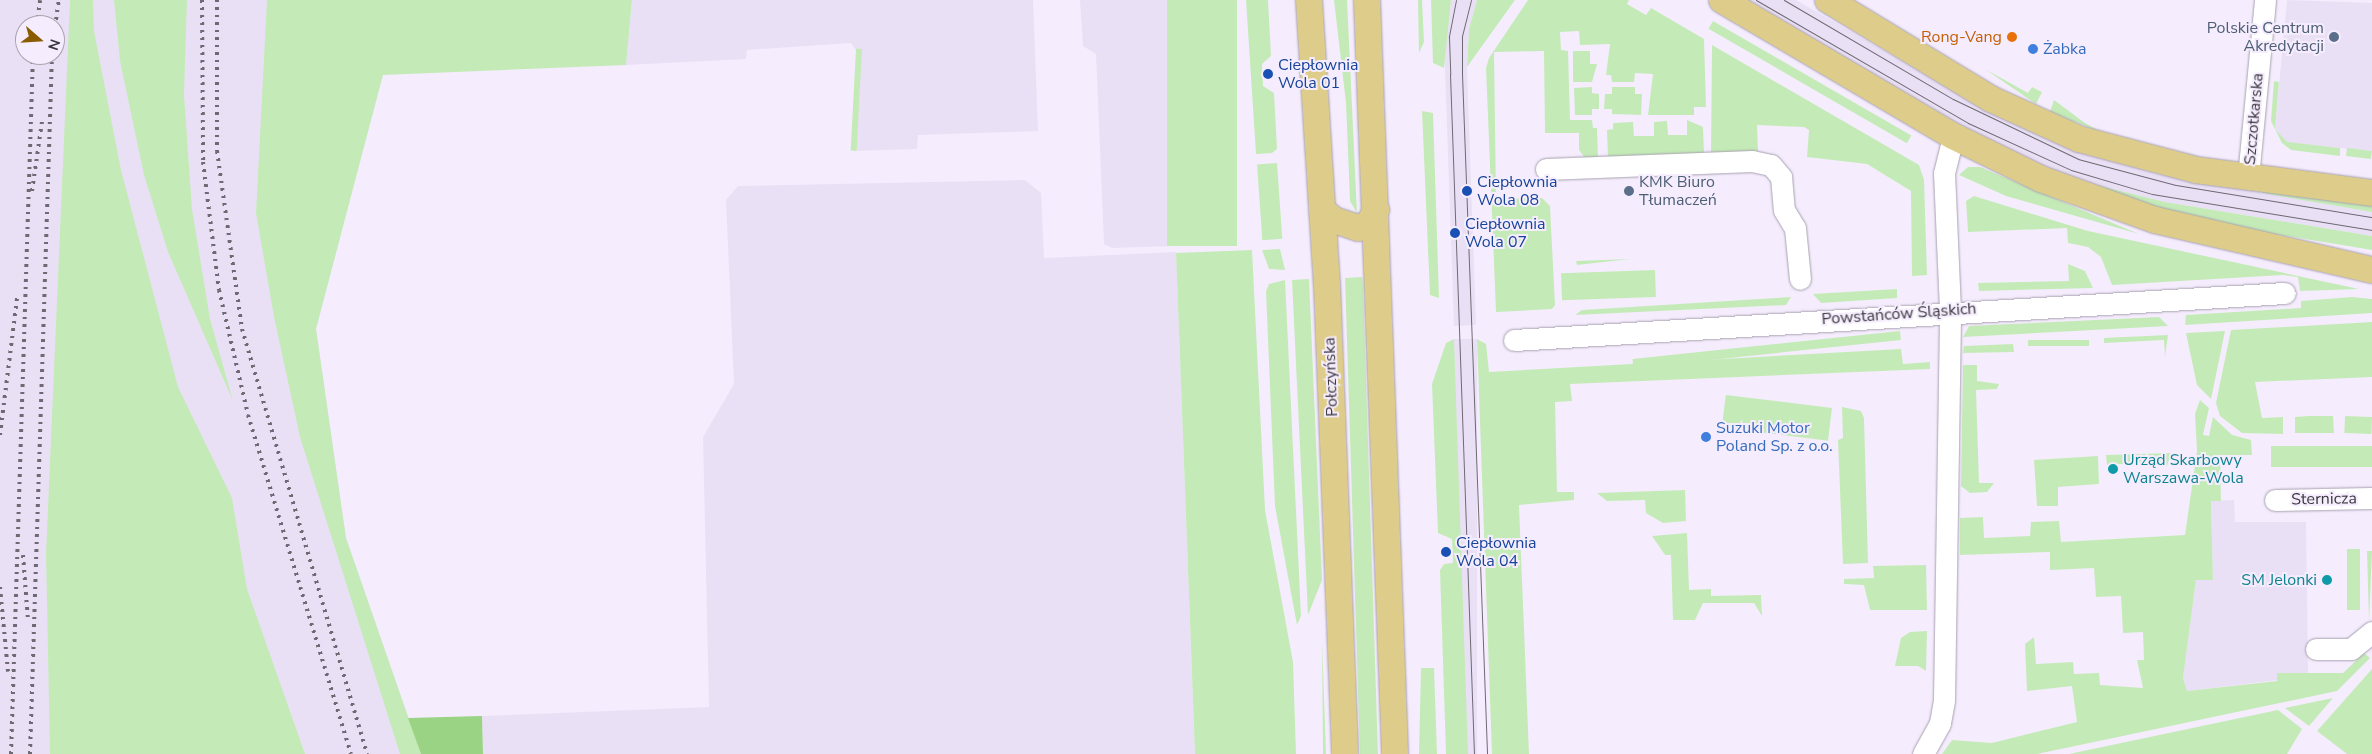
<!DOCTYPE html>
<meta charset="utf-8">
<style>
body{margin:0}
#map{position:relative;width:2372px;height:754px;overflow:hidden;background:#f5edfe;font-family:"Nunito Sans",sans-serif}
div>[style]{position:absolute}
.built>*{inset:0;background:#eae0f6;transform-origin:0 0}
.green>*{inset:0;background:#c4ebb7;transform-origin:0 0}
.forest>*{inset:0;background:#99d383}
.roads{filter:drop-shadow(0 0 1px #a8a1b0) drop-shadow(0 0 1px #a8a1b0)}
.minor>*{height:21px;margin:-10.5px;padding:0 10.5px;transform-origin:10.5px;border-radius:10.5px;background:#fff}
.major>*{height:26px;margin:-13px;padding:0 13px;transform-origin:13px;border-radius:13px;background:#decd8a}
.tram>*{height:1px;margin:-0.5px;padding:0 0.5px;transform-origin:0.5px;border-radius:0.5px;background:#6e6a73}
.rail>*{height:4px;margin-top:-2px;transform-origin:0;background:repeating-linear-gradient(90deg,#6e6a73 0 2.5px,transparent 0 7.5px)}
.dots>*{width:14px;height:14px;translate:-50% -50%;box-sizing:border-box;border:2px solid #f5edfe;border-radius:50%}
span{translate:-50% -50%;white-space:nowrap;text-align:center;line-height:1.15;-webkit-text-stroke:4px #f5edfe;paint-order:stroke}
.service-label{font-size:16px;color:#4e5e75}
.right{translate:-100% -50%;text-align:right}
.left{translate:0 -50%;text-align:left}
.food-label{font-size:16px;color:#c56008}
.shop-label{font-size:16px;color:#366cbe}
.transit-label{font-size:16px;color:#164399}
.street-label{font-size:16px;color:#39363c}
.culture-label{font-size:16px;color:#0d838f}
.north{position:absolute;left:15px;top:15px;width:50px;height:50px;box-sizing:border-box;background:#f5edfe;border:1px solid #aaa4b0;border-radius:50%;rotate:109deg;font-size:14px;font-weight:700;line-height:20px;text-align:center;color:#39363c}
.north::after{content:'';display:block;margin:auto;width:18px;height:22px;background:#8a5b00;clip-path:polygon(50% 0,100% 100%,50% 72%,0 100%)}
</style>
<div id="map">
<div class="built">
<div style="clip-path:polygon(evenodd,0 0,401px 0,316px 329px,346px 538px,421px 754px,0 754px,0 0,25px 25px,55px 25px,55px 55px,25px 55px,25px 25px)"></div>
<div style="clip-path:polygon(632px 0,1033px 0,1038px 131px,918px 135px,917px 149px,853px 151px,858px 53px,851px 43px,747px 50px,746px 59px,626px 65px)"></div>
<div style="clip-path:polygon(1080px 0,1167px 0,1176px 246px,1112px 248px,1104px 244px,1096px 54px,1083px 46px)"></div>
<div style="clip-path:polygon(1451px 0,1477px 0,1469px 29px,1467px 67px,1476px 325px,1454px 326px,1444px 42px)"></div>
<div style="clip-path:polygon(1743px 0,1796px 0,1985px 109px,2070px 148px,2160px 175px,2372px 212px,2372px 236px,2165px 202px,2069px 178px,1971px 133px)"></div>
<div style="clip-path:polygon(2287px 0,2372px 3px,2372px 151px,2287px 143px,2275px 129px)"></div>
<div style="clip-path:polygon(1025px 180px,1041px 193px,1044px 258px,1176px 252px,1195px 754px,483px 754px,482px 716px,709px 707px,703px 437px,734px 384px,726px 200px,738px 186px)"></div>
<div style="left:1454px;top:339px;width:23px;height:415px"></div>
<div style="clip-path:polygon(2234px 500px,2235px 522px,2306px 522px,2308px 673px,2278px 673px,2278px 680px,2187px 691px,2183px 678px,2196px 580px,2213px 580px,2211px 501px)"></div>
</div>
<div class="green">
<div style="clip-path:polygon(70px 0,93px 0,94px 31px,121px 170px,178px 387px,232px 498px,247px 589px,305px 754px,50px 754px,46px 554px)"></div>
<div style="clip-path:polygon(114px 0,187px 0,184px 95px,192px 209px,210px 319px,233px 401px,168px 252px,144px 175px,120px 61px)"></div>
<div style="clip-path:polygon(267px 0,632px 0,626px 65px,383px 75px,316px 329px,346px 538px,421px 754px,400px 754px,300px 437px,274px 317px,256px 213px)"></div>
<div style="left:1167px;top:0;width:70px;height:246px"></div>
<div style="clip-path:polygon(1246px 0,1268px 0,1271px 56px,1262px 64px,1263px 86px,1274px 93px,1277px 149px,1272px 153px,1256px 154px)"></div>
<div style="clip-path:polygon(1334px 0,1347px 0,1357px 213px,1350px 201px,1346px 103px)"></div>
<div style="clip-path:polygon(1418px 0,1422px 0,1424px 42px,1419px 53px)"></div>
<div style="clip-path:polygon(1431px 0,1451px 0,1444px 68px,1433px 63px)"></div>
<div style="clip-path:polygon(1477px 0,1515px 0,1467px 67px,1469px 29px)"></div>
<div style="clip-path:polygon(1528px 0,1629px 0,1627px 4px,1646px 15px,1651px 8px,1704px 39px,1706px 107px,1694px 107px,1694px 115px,1648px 115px,1653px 74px,1635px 73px,1634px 82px,1612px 82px,1611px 75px,1606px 75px,1610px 44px,1580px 45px,1579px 31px,1560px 32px,1561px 50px,1568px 51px,1570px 120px,1592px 120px,1593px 128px,1597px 128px,1598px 158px,1585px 158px,1579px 150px,1579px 133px,1545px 133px,1544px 51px,1494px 52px,1496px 199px,1542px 198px,1550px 206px,1555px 305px,1552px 309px,1496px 312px,1486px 68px,1489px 58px)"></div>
<div style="left:1713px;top:21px;width:229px;height:9px;rotate:30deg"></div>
<div style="clip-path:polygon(1712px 45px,1919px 165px,1924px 180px,1927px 275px,1912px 276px,1911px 191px,1867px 164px,1807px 157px,1809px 130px,1804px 127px,1757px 125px,1758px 152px,1711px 153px)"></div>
<div style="left:862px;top:49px;width:102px;height:6px;rotate:93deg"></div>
<div style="clip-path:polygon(1573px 51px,1590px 51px,1590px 64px,1597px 64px,1592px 82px,1573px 82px)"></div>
<div style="clip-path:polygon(1985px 69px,2028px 93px,2032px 87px,2042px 92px,2036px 104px)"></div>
<div style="clip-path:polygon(2274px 81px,2279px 82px,2275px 129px,2287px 142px,2340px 148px,2340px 156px,2291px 150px,2282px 143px,2271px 121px)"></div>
<div style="clip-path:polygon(1592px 87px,1592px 93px,1599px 94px,1599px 109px,1592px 109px,1592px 115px,1575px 115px,1574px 88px)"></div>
<div style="clip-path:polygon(1612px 87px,1635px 87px,1635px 94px,1642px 94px,1641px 115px,1612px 114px,1612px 109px,1604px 109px,1605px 94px,1612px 94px)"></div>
<div style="clip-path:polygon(2054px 100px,2085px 123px,2101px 132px,2050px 112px)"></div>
<div style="clip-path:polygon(1422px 111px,1433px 113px,1439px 298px,1430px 295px)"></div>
<div style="clip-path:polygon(1687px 120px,1703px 127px,1704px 154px,1608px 158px,1607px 130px,1613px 129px,1613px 123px,1633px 122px,1634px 136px,1654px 136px,1654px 122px,1667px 121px,1668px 135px,1687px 135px)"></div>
<div style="left:2347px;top:148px;width:25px;height:8px;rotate:7deg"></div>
<div style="left:1277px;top:163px;width:76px;height:20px;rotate:86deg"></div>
<div style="clip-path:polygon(1968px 167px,1980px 167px,2139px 234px,2006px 196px,1959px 175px)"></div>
<div style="clip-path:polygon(2093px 184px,2165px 202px,2372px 236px,2372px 250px,2232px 227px,2140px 203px)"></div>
<div style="clip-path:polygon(2262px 191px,2372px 205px,2372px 212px,2262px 193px)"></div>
<div style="clip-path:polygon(1974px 196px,2088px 231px,2359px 289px,2300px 291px,2298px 277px,2283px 275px,2112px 285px,2101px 257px,2088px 247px,2068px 243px,2067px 228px,1968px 232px,1966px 201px)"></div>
<div style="clip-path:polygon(1280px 249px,1285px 270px,1269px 269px,1262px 250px)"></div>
<div style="clip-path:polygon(1252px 250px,1265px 510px,1293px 662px,1296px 754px,1195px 754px,1176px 253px)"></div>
<div style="clip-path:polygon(1630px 259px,1577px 265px,1576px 261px)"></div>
<div style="clip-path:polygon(2068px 264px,2085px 271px,2093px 288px,1979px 291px,1978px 283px,2069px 281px)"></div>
<div style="left:1655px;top:270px;width:27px;height:94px;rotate:88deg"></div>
<div style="clip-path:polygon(1362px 277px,1363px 287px,1378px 754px,1360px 754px,1345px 278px)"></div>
<div style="clip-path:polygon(1309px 279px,1322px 580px,1308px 615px,1292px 280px)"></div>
<div style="clip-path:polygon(1285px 280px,1301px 616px,1297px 625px,1275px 506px,1266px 291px,1269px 284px)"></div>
<div style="clip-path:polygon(1897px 289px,1897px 298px,1821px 303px,1813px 294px)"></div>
<div style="clip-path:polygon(1791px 297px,1786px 305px,1575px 315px,1582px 310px)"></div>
<div style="clip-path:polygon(2352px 297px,2372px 299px,2372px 313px,2185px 325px,2186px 315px,2301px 308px,2301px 301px)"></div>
<div style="clip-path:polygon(2159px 317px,2168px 326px,1963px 337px,1969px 326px)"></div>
<div style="clip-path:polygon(2372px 322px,2372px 377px,2255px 382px,2262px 418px,2283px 417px,2283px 434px,2242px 433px,2220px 416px,2216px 403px,2231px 330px)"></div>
<div style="left:1900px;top:331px;width:9px;height:269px;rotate:84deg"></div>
<div style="clip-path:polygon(2225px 331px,2211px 399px,2197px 385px,2186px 333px)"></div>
<div style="clip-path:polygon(2168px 335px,2165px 357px,2164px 340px,2104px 343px,2104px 338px)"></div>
<div style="clip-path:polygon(1454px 339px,1468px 754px,1446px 754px,1440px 570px,1444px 564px,1453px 563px,1452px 539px,1438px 533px,1432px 384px,1446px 343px)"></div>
<div style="clip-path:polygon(1477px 339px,1486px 344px,1489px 372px,1901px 349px,1903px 364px,1930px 362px,1930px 369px,1570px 384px,1572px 401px,1555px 402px,1557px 492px,1574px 492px,1574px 500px,1519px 505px,1529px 754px,1492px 754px)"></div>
<div style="left:2089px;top:340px;width:6px;height:61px;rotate:90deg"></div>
<div style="clip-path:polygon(2013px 344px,2014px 352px,1963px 353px,1964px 346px)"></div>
<div style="clip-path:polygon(1963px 365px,1977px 365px,1977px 381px,1999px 384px,1997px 389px,1976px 390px,1979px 483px,1994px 483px,1987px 492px,1970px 493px,1961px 486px)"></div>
<div style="clip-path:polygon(2200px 400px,2209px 408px,2203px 435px,2209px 436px,2213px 417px,2232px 435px,2251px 440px,2252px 455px,2220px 455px,2221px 501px,2211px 501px,2213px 580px,2196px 580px,2183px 678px,2187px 691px,2277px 681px,2277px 673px,2343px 673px,2364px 653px,2370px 658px,2337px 691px,2037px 754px,1942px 754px,1952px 740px,1992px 743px,2077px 722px,2072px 686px,2027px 691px,2025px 644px,2034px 637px,2036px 664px,2073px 662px,2074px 674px,2099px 673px,2100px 685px,2143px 688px,2137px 660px,2144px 660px,2143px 632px,2123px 633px,2121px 596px,2096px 597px,2094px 568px,2050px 570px,2050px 552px,1960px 555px,1960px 518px,1983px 517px,1984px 538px,2030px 536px,2031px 522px,2059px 521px,2061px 542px,2185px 535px,2197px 451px,2195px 414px)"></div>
<div style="clip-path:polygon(1842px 407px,1861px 411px,1864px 418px,1868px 563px,1843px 564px,1838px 440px,1843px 438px)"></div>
<div style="left:1832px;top:408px;width:33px;height:107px;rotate:97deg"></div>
<div style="clip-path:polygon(2309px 416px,2333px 416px,2334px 433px,2295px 433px,2295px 417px)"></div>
<div style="left:2345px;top:416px;width:27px;height:17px;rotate:2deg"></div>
<div style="left:2372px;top:446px;width:21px;height:101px;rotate:90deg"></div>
<div style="clip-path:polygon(2171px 453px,2167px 466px,2152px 466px,2151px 462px,2107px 465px,2106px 455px)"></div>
<div style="clip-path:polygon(2098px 456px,2099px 484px,2058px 487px,2058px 506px,2037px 506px,2034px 460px)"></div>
<div style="clip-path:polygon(1685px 490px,1686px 521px,1663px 523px,1646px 513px,1645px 500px,1607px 501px,1597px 493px)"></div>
<div style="clip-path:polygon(1687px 533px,1689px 590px,1711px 589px,1711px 596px,1761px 595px,1762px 616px,1754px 603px,1703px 603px,1695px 620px,1673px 620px,1671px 555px,1665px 555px,1652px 536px)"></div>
<div style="left:2347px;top:549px;width:13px;height:61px"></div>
<div style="clip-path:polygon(2367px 551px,2372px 551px,2369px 622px)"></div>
<div style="clip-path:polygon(1926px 565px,1927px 610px,1870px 610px,1864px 585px,1844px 584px,1844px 579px,1874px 578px,1873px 566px)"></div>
<div style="clip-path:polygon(1927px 631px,1926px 671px,1918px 666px,1895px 666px,1901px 638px,1910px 632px)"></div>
<div style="clip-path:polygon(1322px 639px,1326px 754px,1323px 754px)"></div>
<div style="clip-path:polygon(1421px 668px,1434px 668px,1437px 754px,1419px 754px)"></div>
<div style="clip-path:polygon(2372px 669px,2372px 754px,2347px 754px,2317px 731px)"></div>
<div style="clip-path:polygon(2333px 698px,2309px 726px,2285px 708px)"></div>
<div style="clip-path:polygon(2278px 710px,2302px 729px,2287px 754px,2069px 754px)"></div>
</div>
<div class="forest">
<div style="clip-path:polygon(482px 716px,483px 754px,421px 754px,408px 718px)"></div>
</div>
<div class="roads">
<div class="minor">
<div style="left:1546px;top:169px;width:206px;rotate:-2.2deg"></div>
<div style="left:1752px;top:161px;width:19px;rotate:12deg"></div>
<div style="left:1771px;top:165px;width:16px;rotate:50deg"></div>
<div style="left:1781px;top:177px;width:33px;rotate:85deg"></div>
<div style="left:1784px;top:210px;width:21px;rotate:59deg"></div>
<div style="left:1795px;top:228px;width:51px;rotate:84.4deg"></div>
<div style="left:2248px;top:177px;width:178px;rotate:-84.5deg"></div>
<div style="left:1514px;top:340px;width:772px;rotate:-3.49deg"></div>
<div style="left:2275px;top:500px;width:97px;rotate:-1.2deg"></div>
<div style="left:2316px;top:649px;width:35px"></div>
<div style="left:2351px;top:649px;width:27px;rotate:-39deg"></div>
<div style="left:1923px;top:754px;width:35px;rotate:-61deg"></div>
<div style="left:1940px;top:723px;width:23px;rotate:-80deg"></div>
<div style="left:1944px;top:700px;width:390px;rotate:-89.1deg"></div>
<div style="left:1950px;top:310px;width:137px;rotate:-92.5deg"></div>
<div style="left:1944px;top:173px;width:38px;rotate:-76deg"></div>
</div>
<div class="major">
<div style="left:1309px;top:0;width:285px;rotate:86.4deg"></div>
<div style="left:1327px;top:284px;width:470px;rotate:87.8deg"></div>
<div style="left:1367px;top:0;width:755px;rotate:87.87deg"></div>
<div style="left:1722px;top:0;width:268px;rotate:30.5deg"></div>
<div style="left:1953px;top:136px;width:98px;rotate:26deg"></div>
<div style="left:2041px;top:179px;width:121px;rotate:19.8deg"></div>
<div style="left:2155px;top:220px;width:223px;rotate:13deg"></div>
<div style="left:1828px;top:0;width:191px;rotate:31.3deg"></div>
<div style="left:1991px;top:99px;width:97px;rotate:24.4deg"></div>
<div style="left:2079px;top:139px;width:121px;rotate:14.8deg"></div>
<div style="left:2196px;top:170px;width:177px;rotate:7.4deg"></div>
<div style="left:1322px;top:210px;width:16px;rotate:40deg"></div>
<div style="left:1334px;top:220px;width:26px;rotate:18deg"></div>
<div style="left:1359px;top:228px;width:11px;rotate:-22deg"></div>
<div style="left:1369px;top:224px;width:16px;rotate:-63deg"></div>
</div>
</div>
<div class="tram">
<div style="left:1456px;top:0;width:38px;rotate:101deg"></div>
<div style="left:1449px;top:37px;width:37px;rotate:88deg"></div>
<div style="left:1450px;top:74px;width:680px;rotate:87.98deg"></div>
<div style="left:1471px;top:0;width:38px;rotate:104deg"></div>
<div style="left:1462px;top:37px;width:37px;rotate:90deg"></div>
<div style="left:1462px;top:74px;width:680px;rotate:87.89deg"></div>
<div style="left:1756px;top:0;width:245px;rotate:30.1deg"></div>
<div style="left:1968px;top:123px;width:113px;rotate:24.5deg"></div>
<div style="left:2071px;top:170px;width:84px;rotate:16.5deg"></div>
<div style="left:2152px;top:194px;width:223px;rotate:9.3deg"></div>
<div style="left:1784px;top:0;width:196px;rotate:30.4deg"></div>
<div style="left:1953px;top:99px;width:139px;rotate:25.6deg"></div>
<div style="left:2078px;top:159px;width:101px;rotate:14.9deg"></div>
<div style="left:2176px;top:185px;width:199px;rotate:9.3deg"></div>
</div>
<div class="rail">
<div style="left:202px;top:0;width:162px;rotate:89.6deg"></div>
<div style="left:203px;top:162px;width:129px;rotate:82.9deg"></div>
<div style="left:219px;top:290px;width:128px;rotate:76.9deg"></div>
<div style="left:248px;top:415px;width:354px;rotate:73.1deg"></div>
<div style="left:217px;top:0;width:151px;rotate:90deg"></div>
<div style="left:217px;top:151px;width:180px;rotate:82deg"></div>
<div style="left:242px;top:329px;width:443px;rotate:73.6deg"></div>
<div style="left:37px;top:25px;width:25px;rotate:-83deg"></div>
<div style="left:55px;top:27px;width:27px;rotate:-82deg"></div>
<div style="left:32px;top:191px;width:70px;rotate:-81.8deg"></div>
<div style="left:0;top:435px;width:138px;rotate:-82.9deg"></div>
<div style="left:23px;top:555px;width:65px;rotate:85.6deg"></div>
<div style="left:0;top:587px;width:85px;rotate:84.6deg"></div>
<div style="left:11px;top:754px;width:699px;rotate:-88.2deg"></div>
<div style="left:30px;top:754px;width:699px;rotate:-88.2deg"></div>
</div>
<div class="dots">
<div style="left:2012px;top:37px;background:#e8710a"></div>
<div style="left:2334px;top:37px;background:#5c6f8a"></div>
<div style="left:2033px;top:49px;background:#3f7fe0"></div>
<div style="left:1268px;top:74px;background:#1a4fb4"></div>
<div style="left:1467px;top:191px;background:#1a4fb4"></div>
<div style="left:1629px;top:191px;background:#5c6f8a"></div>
<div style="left:1455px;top:233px;background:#1a4fb4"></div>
<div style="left:1706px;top:437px;background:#3f7fe0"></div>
<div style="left:2113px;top:469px;background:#0f9aa8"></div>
<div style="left:1446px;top:552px;background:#1a4fb4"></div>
<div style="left:2327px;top:580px;background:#0f9aa8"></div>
</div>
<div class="service-label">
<span class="right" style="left:2324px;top:37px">Polskie Centrum<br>Akredytacji</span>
<span class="left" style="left:1639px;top:191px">KMK Biuro<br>Tłumaczeń</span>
</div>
<div class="food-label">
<span class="right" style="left:2002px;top:37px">Rong-Vang</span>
</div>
<div class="shop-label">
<span class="left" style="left:2043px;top:49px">Żabka</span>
<span class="left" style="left:1716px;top:437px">Suzuki Motor<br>Poland Sp. z o.o.</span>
</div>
<div class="transit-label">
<span class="left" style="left:1278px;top:74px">Ciepłownia<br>Wola 01</span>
<span class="left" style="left:1477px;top:191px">Ciepłownia<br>Wola 08</span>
<span class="left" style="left:1465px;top:233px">Ciepłownia<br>Wola 07</span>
<span class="left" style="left:1456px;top:552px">Ciepłownia<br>Wola 04</span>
</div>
<div class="street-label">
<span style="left:2254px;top:119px;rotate:-85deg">Szczotkarska</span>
<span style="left:1899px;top:314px;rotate:-4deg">Powstańców Śląskich</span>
<span style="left:1331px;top:377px;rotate:-92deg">Połczyńska</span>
<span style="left:2324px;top:499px;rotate:-1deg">Sternicza</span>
</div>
<div class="culture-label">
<span class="left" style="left:2123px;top:469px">Urząd Skarbowy<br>Warszawa-Wola</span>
<span class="right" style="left:2317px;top:580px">SM Jelonki</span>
</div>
<div class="north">N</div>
</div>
